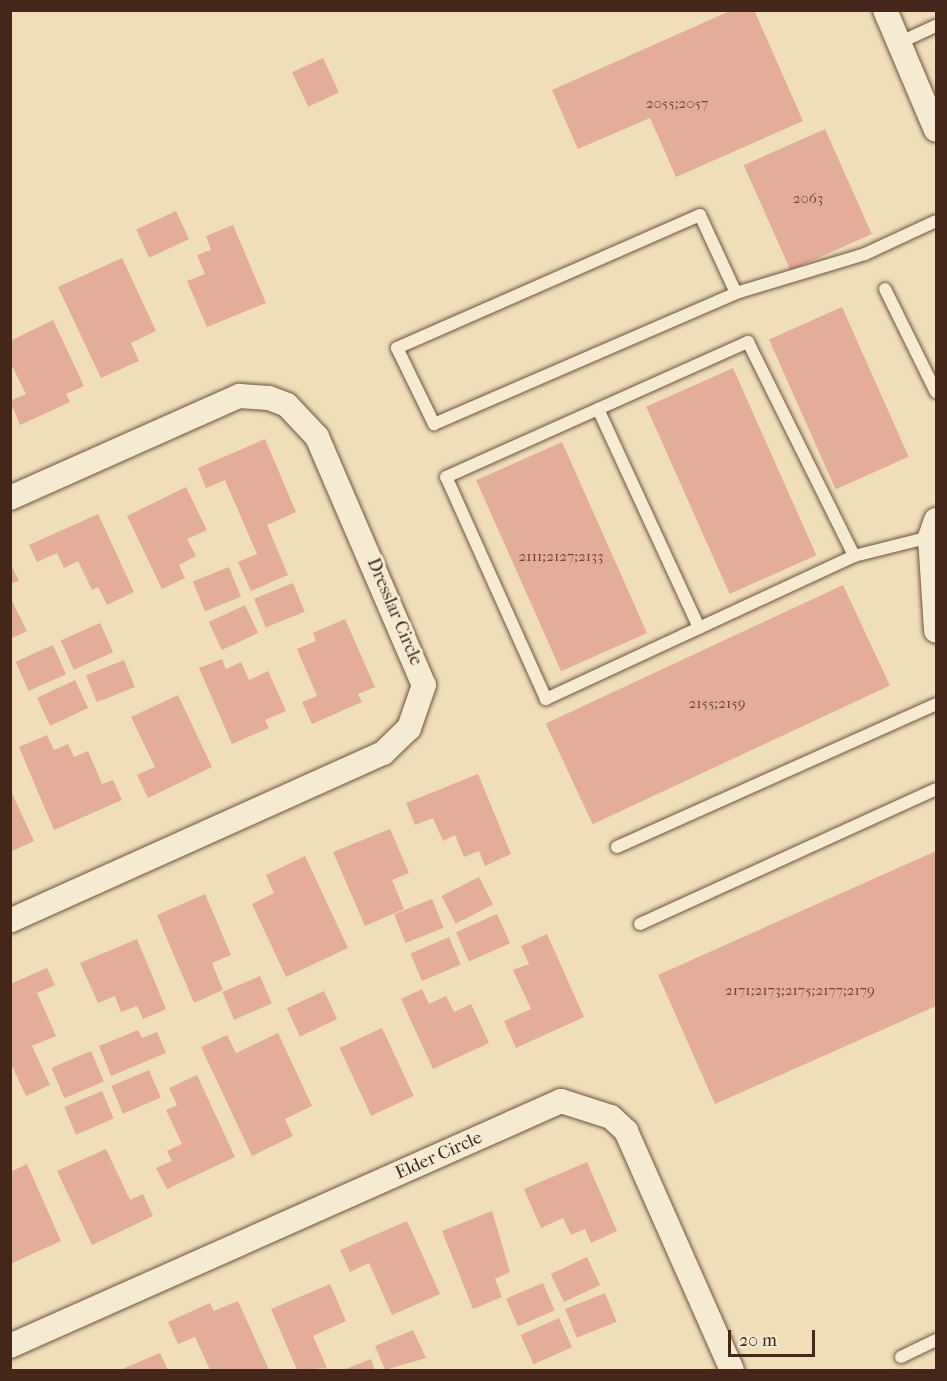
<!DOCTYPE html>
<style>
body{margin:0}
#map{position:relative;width:947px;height:1381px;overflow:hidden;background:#f0deb9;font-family:"IM FELL French Canon",serif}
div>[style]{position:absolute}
.building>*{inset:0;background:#e4ad99;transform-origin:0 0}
.roads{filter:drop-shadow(0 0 2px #6f5442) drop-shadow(0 0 2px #6f5442)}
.lane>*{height:12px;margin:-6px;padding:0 6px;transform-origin:6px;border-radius:6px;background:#f5ead2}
.street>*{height:24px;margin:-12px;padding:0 12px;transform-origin:12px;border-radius:12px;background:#f5ead2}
span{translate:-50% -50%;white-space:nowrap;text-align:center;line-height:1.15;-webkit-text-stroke:6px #f5ead2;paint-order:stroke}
.number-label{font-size:15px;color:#6c483a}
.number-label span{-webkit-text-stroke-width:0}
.street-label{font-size:18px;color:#44261a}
.frame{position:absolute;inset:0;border:12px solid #44261a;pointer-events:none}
.scale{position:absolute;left:728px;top:1330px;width:87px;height:27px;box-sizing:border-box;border:3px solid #44261a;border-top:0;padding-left:8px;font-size:18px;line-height:21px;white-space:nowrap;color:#44261a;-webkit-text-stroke:4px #f5ead2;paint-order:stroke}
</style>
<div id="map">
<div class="building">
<div style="clip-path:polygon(732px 10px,754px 10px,803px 121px,676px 177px,650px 118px,578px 149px,552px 90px)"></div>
<div style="left:323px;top:58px;width:38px;height:34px;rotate:65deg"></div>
<div style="left:825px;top:129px;width:115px;height:89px;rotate:66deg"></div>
<div style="left:176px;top:211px;width:31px;height:44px;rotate:65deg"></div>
<div style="clip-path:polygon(233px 225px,266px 303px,207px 327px,187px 281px,205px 274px,197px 255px,211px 250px,206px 236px)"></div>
<div style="clip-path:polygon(122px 258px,156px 331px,131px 343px,139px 361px,101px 378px,58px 287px)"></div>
<div style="left:842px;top:307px;width:164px;height:80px;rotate:66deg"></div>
<div style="clip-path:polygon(53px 320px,84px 386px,66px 394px,70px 402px,20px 425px,10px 401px,26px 394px,10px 362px,10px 341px)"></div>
<div style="left:733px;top:368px;width:205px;height:95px;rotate:66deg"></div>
<div style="clip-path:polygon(265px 439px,296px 512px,267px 525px,288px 575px,251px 591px,238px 562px,257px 554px,225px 480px,206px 488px,198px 468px)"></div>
<div style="left:562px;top:442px;width:209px;height:94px;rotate:66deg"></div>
<div style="clip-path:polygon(186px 487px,207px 530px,187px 539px,196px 556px,179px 565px,185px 578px,162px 589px,127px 516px)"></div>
<div style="clip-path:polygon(98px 514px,134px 592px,107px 605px,98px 587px,92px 590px,78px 561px,64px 568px,57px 553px,37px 562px,29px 545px)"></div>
<div style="clip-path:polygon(10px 562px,19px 581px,10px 584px)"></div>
<div style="left:229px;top:567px;width:32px;height:39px;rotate:68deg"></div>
<div style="left:293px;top:583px;width:31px;height:42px;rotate:68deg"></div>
<div style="left:843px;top:585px;width:111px;height:328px;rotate:65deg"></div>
<div style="clip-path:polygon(10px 597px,27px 631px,10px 639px)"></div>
<div style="left:245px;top:605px;width:31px;height:40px;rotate:65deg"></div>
<div style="clip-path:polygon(345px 619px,375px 687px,358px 694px,362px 702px,312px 724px,302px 702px,317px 696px,297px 649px,316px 641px,313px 633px)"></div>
<div style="left:100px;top:623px;width:32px;height:43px;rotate:66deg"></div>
<div style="left:53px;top:645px;width:32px;height:41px;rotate:66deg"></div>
<div style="clip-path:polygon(222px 659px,226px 669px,241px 662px,249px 680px,268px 671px,286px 711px,265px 720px,269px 728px,232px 744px,199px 668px)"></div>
<div style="left:124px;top:660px;width:29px;height:41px;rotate:68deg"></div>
<div style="left:75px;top:680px;width:31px;height:42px;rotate:65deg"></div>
<div style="clip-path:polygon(178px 695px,212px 767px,148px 798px,137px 775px,155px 767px,131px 717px)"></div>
<div style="clip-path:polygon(47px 735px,54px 750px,68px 744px,74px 757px,88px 751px,102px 784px,113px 780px,122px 800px,54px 830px,19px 747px)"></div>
<div style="clip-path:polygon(478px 774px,511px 854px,485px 866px,479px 851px,464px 857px,455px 835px,443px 841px,433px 818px,415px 825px,406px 803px)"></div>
<div style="clip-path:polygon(10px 789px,34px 841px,10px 852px)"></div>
<div style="clip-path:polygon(390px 829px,409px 873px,392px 880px,404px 909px,365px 926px,333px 852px)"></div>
<div style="clip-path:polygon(936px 851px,936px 1006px,715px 1104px,658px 975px)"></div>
<div style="clip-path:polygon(305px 856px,348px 948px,286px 977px,252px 904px,274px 893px,266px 875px)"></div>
<div style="left:479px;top:877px;width:31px;height:42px;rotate:63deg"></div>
<div style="clip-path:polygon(205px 894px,231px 955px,212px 963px,223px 990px,194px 1003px,157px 915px)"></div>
<div style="left:432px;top:899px;width:31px;height:41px;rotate:68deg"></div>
<div style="left:497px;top:914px;width:32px;height:45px;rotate:66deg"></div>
<div style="clip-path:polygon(547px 934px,584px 1017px,516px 1048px,504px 1021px,531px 1009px,513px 970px,529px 964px,521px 946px)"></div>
<div style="left:449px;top:937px;width:30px;height:42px;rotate:67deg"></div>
<div style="clip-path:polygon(137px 939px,166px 1009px,143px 1019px,137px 1006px,121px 1012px,115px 996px,98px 1003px,80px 963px)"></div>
<div style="clip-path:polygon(47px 968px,55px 985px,37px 993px,56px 1036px,32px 1046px,50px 1085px,26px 1096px,10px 1062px,10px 984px)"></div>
<div style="left:260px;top:976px;width:30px;height:41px;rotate:67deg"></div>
<div style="clip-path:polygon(422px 989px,429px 1004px,446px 996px,454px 1012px,471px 1004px,489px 1043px,433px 1069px,401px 999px)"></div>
<div style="left:324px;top:991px;width:31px;height:41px;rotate:65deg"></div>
<div style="left:382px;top:1028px;width:75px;height:47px;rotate:65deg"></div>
<div style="clip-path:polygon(138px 1030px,142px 1038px,157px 1032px,166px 1053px,111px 1076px,99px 1046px)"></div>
<div style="clip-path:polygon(278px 1033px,312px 1106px,285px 1119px,293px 1136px,252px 1156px,201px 1047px,227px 1035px,236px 1053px)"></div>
<div style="left:91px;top:1051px;width:33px;height:43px;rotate:67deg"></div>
<div style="left:149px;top:1070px;width:30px;height:41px;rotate:67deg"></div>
<div style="clip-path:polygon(197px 1075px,235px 1157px,167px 1189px,156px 1168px,172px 1161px,167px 1151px,182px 1144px,166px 1110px,177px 1105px,169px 1088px)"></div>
<div style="left:102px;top:1091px;width:30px;height:41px;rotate:67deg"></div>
<div style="clip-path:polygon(106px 1149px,130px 1200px,143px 1194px,153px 1216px,92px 1245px,57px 1171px)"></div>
<div style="clip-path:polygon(587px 1162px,617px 1231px,591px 1243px,585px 1229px,571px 1235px,563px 1218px,541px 1228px,524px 1189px)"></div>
<div style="clip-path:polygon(27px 1164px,61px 1241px,10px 1264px,10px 1172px)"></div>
<div style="clip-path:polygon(492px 1211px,510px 1272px,495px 1279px,502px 1297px,473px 1309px,442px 1231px)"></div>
<div style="clip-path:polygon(407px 1221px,440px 1294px,392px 1315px,369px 1263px,350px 1272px,340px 1250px)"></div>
<div style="left:587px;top:1257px;width:31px;height:40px;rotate:65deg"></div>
<div style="left:543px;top:1283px;width:30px;height:40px;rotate:67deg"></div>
<div style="clip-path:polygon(330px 1284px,346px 1321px,313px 1336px,327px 1368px,297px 1370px,271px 1309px)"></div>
<div style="left:605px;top:1293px;width:31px;height:43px;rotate:68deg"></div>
<div style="clip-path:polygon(238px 1301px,269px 1370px,210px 1370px,195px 1337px,178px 1344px,168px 1322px,210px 1303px,214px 1311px)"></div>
<div style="left:559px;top:1318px;width:32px;height:42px;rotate:66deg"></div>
<div style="clip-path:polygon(413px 1330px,426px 1358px,385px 1370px,375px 1346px)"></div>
<div style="clip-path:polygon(160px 1353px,168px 1370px,120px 1370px)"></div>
<div style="clip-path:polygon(371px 1359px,375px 1370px,343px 1370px)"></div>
</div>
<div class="roads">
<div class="lane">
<div style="left:901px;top:42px;width:38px;rotate:-25deg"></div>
<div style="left:885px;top:289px;width:115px;rotate:63.7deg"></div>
<div style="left:736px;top:293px;width:86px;rotate:-114.8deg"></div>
<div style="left:700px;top:215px;width:331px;rotate:156.3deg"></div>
<div style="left:397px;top:348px;width:85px;rotate:64deg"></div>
<div style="left:434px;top:424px;width:329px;rotate:-23.4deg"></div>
<div style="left:736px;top:293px;width:135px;rotate:-16.8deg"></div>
<div style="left:865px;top:254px;width:78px;rotate:-24.9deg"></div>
<div style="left:598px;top:409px;width:241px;rotate:65.2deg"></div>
<div style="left:854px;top:556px;width:340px;rotate:155.1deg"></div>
<div style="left:546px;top:699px;width:243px;rotate:-114.2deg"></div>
<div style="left:446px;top:477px;width:331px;rotate:-24.1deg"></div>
<div style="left:748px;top:342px;width:239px;rotate:63.6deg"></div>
<div style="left:854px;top:556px;width:78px;rotate:-14deg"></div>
<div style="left:617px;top:847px;width:350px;rotate:-24.1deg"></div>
<div style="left:640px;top:924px;width:325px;rotate:-24.5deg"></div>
<div style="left:901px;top:1357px;width:39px;rotate:-26deg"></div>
</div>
<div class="street">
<div style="left:885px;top:10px;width:130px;rotate:67deg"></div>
<div style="left:10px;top:498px;width:251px;rotate:-24deg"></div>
<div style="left:239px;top:396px;width:30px;rotate:4deg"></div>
<div style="left:269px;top:398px;width:19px;rotate:21deg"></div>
<div style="left:287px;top:405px;width:44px;rotate:46.8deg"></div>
<div style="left:317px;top:437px;width:270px;rotate:66.7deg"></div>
<div style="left:424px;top:685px;width:46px;rotate:109.2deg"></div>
<div style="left:409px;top:728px;width:36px;rotate:136deg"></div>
<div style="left:383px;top:753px;width:409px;rotate:155.8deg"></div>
<div style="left:936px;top:520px;width:18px;rotate:109deg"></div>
<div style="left:930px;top:537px;width:94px;rotate:86.3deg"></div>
<div style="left:10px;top:1346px;width:603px;rotate:-23.97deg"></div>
<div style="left:561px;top:1101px;width:52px;rotate:17.7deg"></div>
<div style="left:611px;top:1117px;width:21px;rotate:43deg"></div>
<div style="left:626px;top:1131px;width:261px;rotate:66.1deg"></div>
</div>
</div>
<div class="number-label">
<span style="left:677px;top:104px">2055;2057</span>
<span style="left:808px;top:199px">2063</span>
<span style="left:561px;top:557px">2111;2127;2133</span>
<span style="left:717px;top:704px">2155;2159</span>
<span style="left:800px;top:991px">2171;2173;2175;2177;2179</span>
</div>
<div class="street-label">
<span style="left:394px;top:612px;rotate:67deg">Dresslar Circle</span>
<span style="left:439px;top:1156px;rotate:-24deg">Elder Circle</span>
</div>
<div class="frame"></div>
<div class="scale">20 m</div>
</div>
